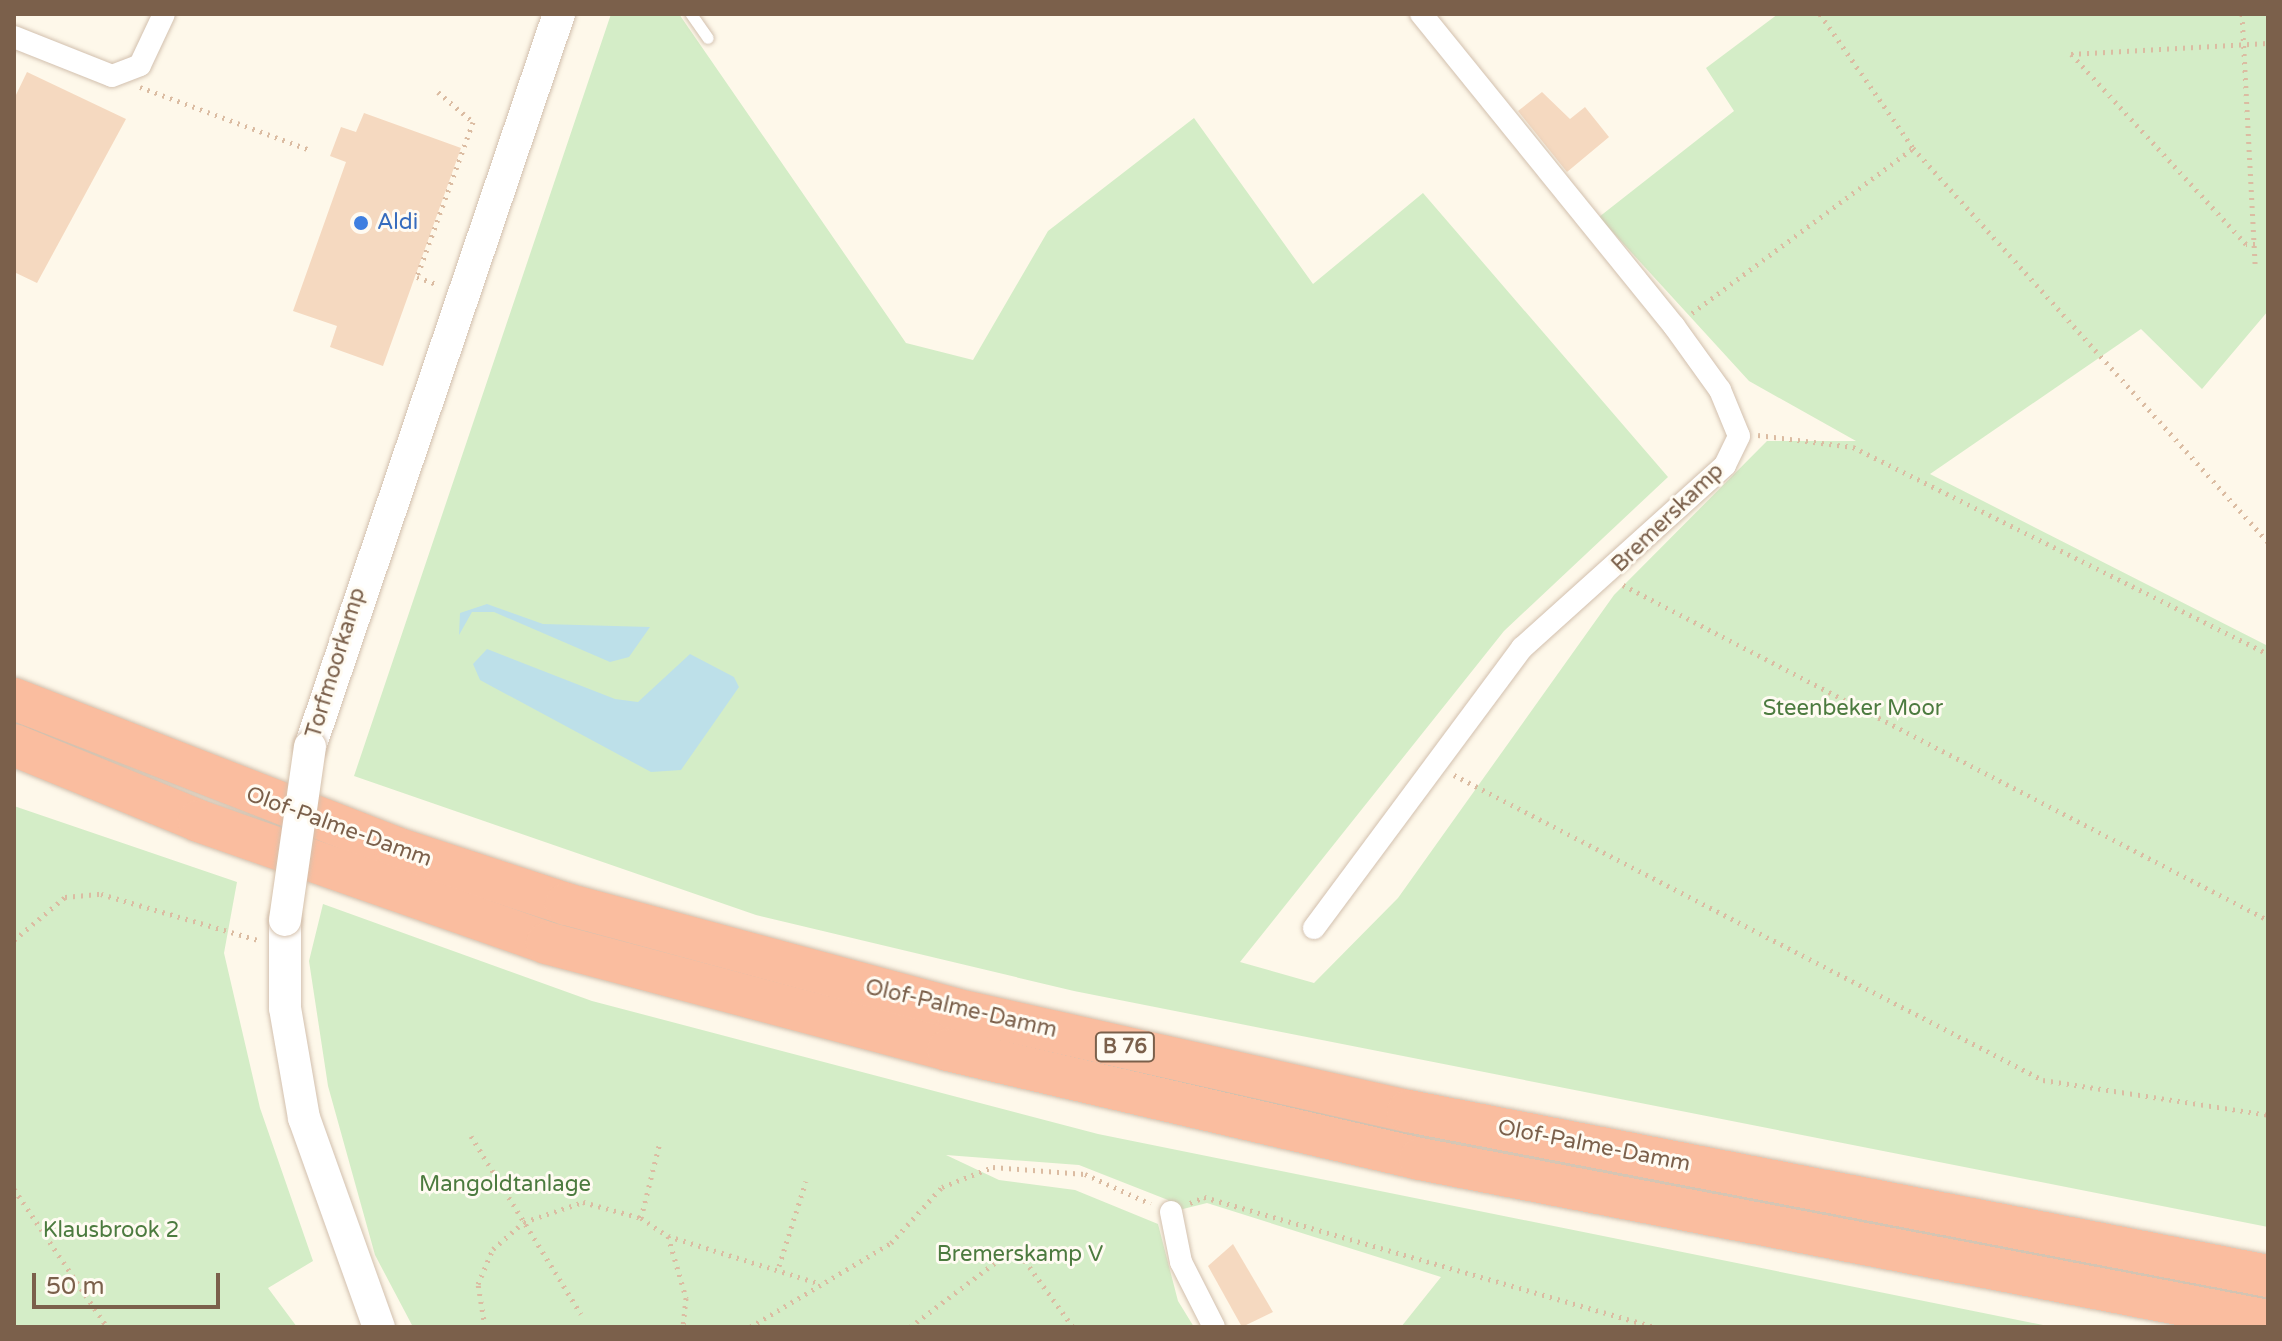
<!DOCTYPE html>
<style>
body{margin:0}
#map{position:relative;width:2282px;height:1341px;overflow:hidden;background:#fef8ea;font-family:"Varela Round",sans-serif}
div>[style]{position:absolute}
.green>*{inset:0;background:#d4edc7}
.water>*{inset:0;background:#bde0e9}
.building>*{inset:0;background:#f5d9c0}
.path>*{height:5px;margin-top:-2.5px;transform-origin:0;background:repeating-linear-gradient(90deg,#dbbca2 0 2px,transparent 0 8px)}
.roads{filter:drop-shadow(0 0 2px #d2c0ae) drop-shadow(0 0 2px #d2c0ae)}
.lane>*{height:11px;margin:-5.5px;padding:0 5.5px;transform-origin:5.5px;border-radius:5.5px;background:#fff}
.street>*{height:22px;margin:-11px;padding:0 11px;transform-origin:11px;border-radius:11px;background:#fff}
.secondary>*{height:32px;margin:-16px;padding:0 16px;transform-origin:16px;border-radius:16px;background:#fff}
.highway>*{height:42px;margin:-21px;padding:0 21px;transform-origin:21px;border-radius:21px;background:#fabd9f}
.bridges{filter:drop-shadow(0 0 2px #d5c1ac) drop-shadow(0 0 2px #d5c1ac)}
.secondary-bridge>*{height:32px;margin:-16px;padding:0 16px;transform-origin:16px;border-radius:16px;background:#fff}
.dots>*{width:22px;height:22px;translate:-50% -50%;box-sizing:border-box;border:4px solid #fffbf2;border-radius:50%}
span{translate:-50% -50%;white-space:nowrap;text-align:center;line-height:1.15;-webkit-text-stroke:6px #fffbf2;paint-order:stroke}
.shield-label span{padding:2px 6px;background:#fffbf2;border:2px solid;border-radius:6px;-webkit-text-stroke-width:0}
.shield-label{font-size:20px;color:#7b604b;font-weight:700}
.shop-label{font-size:22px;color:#366cbe}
.left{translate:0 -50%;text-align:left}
.street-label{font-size:22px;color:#7b604b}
.park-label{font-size:22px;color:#4c7b3f}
.frame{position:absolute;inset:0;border:16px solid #7b604b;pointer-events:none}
.scale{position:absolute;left:32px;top:1273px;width:188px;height:36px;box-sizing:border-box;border:4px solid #7b604b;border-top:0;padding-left:10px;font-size:24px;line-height:28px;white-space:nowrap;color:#7b604b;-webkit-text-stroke:6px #fffbf2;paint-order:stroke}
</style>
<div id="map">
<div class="green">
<div style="clip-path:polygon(611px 14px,679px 14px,906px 343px,973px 360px,1048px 231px,1194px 118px,1313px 284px,1423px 193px,1668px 477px,1504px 631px,1240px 962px,1314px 983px,1398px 898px,1614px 595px,1767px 441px,1856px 441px,1749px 381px,1599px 217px,1734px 111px,1706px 68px,1778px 14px,2268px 14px,2268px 311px,2202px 389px,2141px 329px,1930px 474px,2268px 646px,2268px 1227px,1074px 991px,756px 915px,354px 776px)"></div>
<div style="clip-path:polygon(14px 806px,237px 882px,224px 953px,260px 1108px,313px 1261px,268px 1288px,297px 1327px,14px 1327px)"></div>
<div style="clip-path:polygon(323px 904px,592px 1001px,1098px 1134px,2053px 1327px,1401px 1327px,1441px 1277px,1207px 1203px,1171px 1212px,1168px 1200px,1079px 1165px,946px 1155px,999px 1180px,1075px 1190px,1158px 1224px,1178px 1301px,1194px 1327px,413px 1327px,375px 1255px,328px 1086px,309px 961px)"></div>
</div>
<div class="water">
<div style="clip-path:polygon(487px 604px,543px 624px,650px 627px,629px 657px,610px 662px,494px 612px,472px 612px,459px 635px,460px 613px)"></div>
<div style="clip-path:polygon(487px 649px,615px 699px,638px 702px,690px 654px,734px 677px,739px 687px,681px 770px,651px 772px,480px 680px,473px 664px)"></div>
</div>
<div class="building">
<div style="clip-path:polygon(27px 72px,126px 119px,37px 283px,14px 272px,14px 99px)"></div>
<div style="clip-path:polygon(1542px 92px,1570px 119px,1585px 107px,1609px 137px,1567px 172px,1518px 111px)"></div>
<div style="clip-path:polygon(364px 113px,461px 148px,383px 366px,330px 347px,337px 326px,293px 311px,346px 162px,330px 156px,341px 127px,356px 132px)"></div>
<div style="clip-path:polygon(1233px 1244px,1273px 1312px,1242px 1327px,1208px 1266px)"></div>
</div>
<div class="path">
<div style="left:1820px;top:14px;width:163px;rotate:55.2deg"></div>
<div style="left:1913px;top:148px;width:530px;rotate:47.98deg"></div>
<div style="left:2242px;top:14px;width:251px;rotate:87deg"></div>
<div style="left:140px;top:87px;width:179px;rotate:20.3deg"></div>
<div style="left:438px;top:92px;width:46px;rotate:40.6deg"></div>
<div style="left:473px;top:122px;width:165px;rotate:109.9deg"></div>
<div style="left:417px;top:277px;width:23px;rotate:20deg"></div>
<div style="left:2255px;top:244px;width:9px;rotate:180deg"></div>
<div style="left:2246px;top:244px;width:258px;rotate:-132.6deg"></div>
<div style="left:2071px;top:54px;width:197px;rotate:-3.2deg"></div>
<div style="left:1692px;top:313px;width:276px;rotate:-36.7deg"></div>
<div style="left:1758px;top:435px;width:96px;rotate:7.2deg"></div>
<div style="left:1853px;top:447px;width:464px;rotate:26.5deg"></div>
<div style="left:1623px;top:585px;width:727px;rotate:27.45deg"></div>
<div style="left:1454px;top:775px;width:663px;rotate:27.38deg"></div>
<div style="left:2043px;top:1080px;width:228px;rotate:8.8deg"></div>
<div style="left:14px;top:940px;width:67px;rotate:-40.1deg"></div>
<div style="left:65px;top:897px;width:36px;rotate:-5deg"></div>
<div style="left:101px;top:894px;width:164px;rotate:16.3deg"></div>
<div style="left:471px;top:1136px;width:209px;rotate:58.3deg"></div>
<div style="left:14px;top:1189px;width:166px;rotate:56deg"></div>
<div style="left:1190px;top:1203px;width:15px;rotate:-23deg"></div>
<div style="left:1204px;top:1197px;width:467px;rotate:16.1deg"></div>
<div style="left:641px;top:1218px;width:78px;rotate:-76deg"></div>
<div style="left:668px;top:1236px;width:160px;rotate:17.4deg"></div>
<div style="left:779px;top:1266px;width:89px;rotate:-72.4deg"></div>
<div style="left:485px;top:1327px;width:44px;rotate:-99.2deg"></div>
<div style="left:478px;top:1284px;width:38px;rotate:-67deg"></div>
<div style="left:493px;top:1249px;width:41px;rotate:-41.1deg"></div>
<div style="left:524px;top:1222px;width:62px;rotate:-18.7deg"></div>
<div style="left:583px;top:1202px;width:60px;rotate:15.4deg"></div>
<div style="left:641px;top:1218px;width:32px;rotate:34deg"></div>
<div style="left:668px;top:1236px;width:65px;rotate:73.8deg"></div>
<div style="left:686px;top:1298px;width:29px;rotate:96deg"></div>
<div style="left:750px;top:1327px;width:164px;rotate:-30.8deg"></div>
<div style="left:891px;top:1243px;width:76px;rotate:-47.7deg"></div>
<div style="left:942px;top:1187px;width:55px;rotate:-21.4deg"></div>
<div style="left:993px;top:1167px;width:92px;rotate:4.4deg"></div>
<div style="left:1085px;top:1174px;width:72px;rotate:24.4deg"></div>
<div style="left:910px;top:1327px;width:124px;rotate:-37.1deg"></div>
<div style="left:1009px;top:1252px;width:11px;rotate:10deg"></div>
<div style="left:1020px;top:1254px;width:90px;rotate:54deg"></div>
</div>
<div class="roads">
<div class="lane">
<div style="left:691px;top:14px;width:29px;rotate:55deg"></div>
</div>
<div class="street">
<div style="left:14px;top:37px;width:105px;rotate:21.7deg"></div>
<div style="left:112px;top:76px;width:30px;rotate:-21deg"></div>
<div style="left:140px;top:65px;width:56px;rotate:-64.8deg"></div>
<div style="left:1314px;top:928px;width:349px;rotate:-53.4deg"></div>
<div style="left:1522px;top:648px;width:273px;rotate:-42deg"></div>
<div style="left:1725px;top:465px;width:32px;rotate:-64deg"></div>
<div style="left:1739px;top:436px;width:50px;rotate:-112.4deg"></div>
<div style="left:1720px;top:390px;width:79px;rotate:-125.7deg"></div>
<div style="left:1674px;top:326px;width:402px;rotate:-129deg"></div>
<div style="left:1171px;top:1212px;width:51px;rotate:78.7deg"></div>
<div style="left:1181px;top:1262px;width:73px;rotate:63.1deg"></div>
</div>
<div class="secondary">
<div style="left:310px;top:747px;width:774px;rotate:-71.24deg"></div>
<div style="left:285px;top:920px;width:88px;rotate:90deg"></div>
<div style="left:285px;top:1008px;width:112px;rotate:80.2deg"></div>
<div style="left:304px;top:1118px;width:222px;rotate:70.3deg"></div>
</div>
<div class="highway">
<div style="left:14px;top:699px;width:410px;rotate:21.3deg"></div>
<div style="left:396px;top:848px;width:179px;rotate:18.2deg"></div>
<div style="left:566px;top:904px;width:402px;rotate:15.1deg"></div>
<div style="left:954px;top:1009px;width:465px;rotate:12.7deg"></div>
<div style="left:1408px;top:1111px;width:876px;rotate:10.86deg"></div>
<div style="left:14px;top:745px;width:200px;rotate:22.3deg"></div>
<div style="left:199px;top:821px;width:369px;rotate:19.3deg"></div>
<div style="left:547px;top:943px;width:415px;rotate:14.9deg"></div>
<div style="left:948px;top:1050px;width:484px;rotate:13deg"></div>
<div style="left:1420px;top:1159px;width:863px;rotate:10.82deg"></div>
</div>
</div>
<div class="bridges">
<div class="secondary-bridge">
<div style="left:285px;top:920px;width:175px;rotate:-81.8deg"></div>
</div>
</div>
<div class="dots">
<div style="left:361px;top:223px;background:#3f7fe0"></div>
</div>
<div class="shield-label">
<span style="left:1125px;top:1047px">B 76</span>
</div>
<div class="shop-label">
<span class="left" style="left:377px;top:223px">Aldi</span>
</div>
<div class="street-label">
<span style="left:1668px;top:518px;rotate:-44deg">Bremerskamp</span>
<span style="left:336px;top:663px;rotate:-73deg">Torfmoorkamp</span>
<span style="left:339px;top:827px;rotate:20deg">Olof-Palme-Damm</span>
<span style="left:961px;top:1009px;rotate:13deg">Olof-Palme-Damm</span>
<span style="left:1594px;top:1146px;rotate:11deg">Olof-Palme-Damm</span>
</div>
<div class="park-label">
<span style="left:1853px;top:709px">Steenbeker Moor</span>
<span style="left:505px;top:1185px">Mangoldtanlage</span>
<span style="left:111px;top:1231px">Klausbrook 2</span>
<span style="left:1020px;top:1255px">Bremerskamp V</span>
</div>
<div class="frame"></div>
<div class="scale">50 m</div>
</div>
